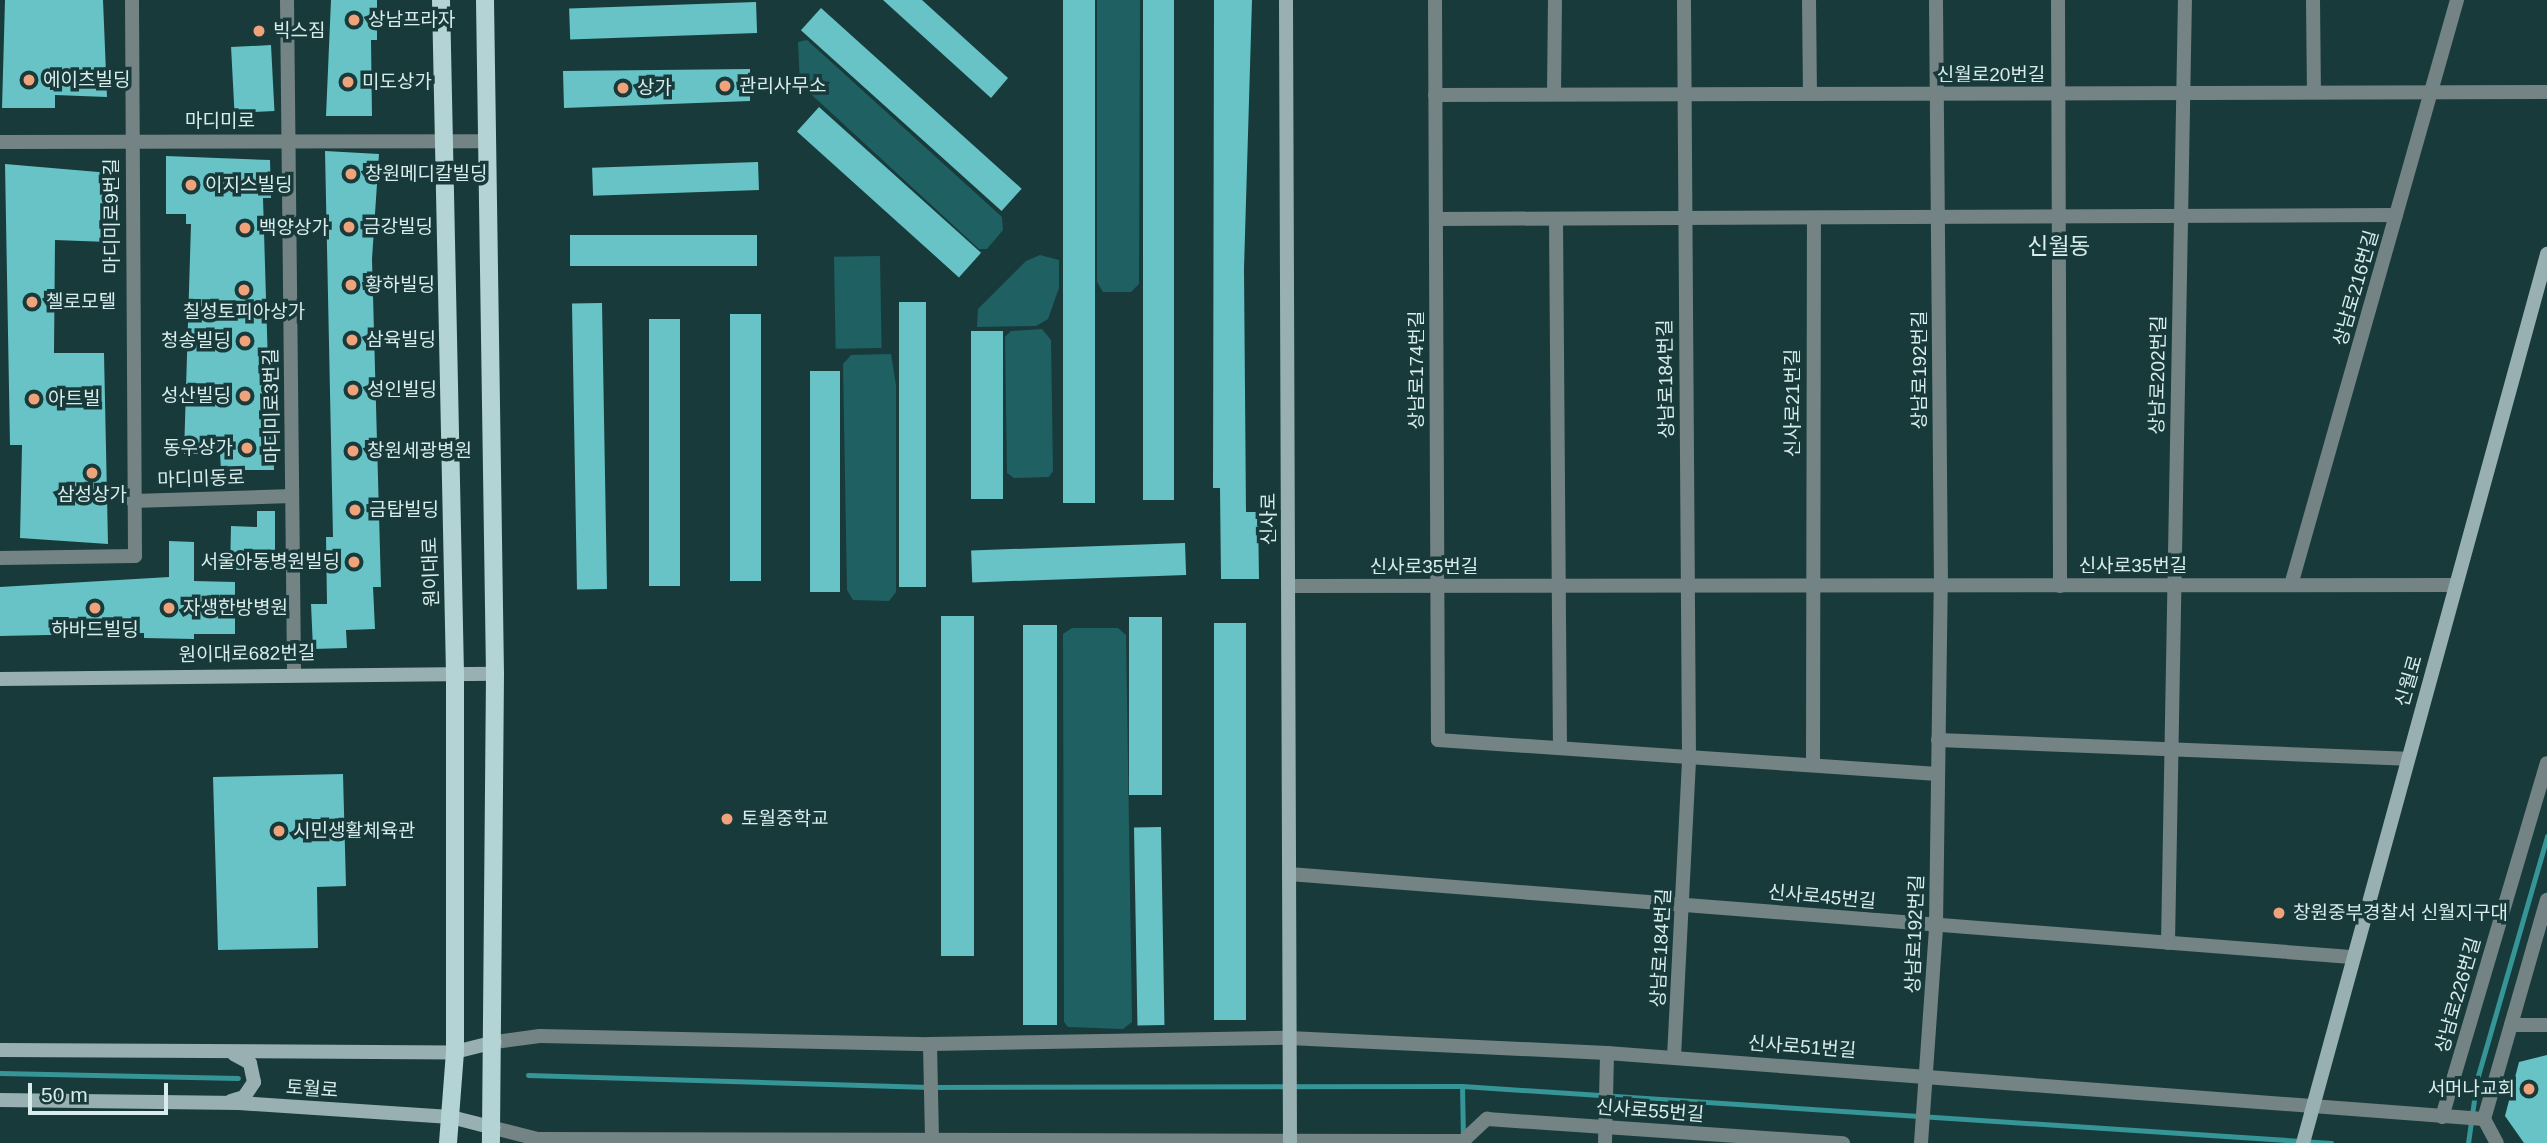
<!DOCTYPE html>
<meta charset="utf-8">
<style>
body{margin:0}
#map{position:relative;width:2547px;height:1143px;overflow:hidden;background:#183a3b;font-family:Helvetica,"Noto Sans KR",sans-serif}
div>[style]{position:absolute}
.green>*{inset:0;background:#1f6062;transform-origin:0 0}
.stream>*{height:5px;margin:-2.5px;padding:0 2.5px;transform-origin:2.5px;border-radius:2.5px;background:#359597}
.building>*{inset:0;background:#67c3c5;transform-origin:0 0}
.street>*{height:14px;margin:-7px;padding:0 7px;transform-origin:7px;border-radius:7px;background:#748384}
.secondary>*{height:14px;margin:-7px;padding:0 7px;transform-origin:7px;border-radius:7px;background:#98b0b1}
.primary>*{height:18px;margin:-9px;padding:0 9px;transform-origin:9px;border-radius:9px;background:#b3d3d4}
.dots>*{width:19px;height:19px;translate:-50% -50%;box-sizing:border-box;border:4px solid #183a3b;border-radius:50%}
span{translate:-50% -50%;white-space:nowrap;text-align:center;line-height:1.15;-webkit-text-stroke:7px #183a3b;paint-order:stroke}
.poi-label{font-size:19px;color:#d9ecec}
.left{translate:0 -50%;text-align:left}
.right{translate:-100% -50%;text-align:right}
.street-label{font-size:19px;color:#d9ecec}
.quarter-label{font-size:23px;color:#d9ecec}
.scale{position:absolute;left:28px;top:1083px;width:140px;height:32px;box-sizing:border-box;border:4px solid #d9ecec;border-top:0;padding-left:9px;font-size:21px;line-height:24px;white-space:nowrap;color:#d9ecec;-webkit-text-stroke:5px #183a3b;paint-order:stroke}
</style>
<div id="map">
<div class="green">
<div style="clip-path:polygon(1097px 0,1140px 0,1139px 284px,1131px 292px,1103px 292px,1097px 282px)"></div>
<div style="clip-path:polygon(807px 40px,1002px 217px,1003px 230px,987px 249px,979px 249px,800px 84px,798px 42px)"></div>
<div style="clip-path:polygon(1040px 255px,1059px 260px,1059px 288px,1048px 319px,1036px 326px,977px 327px,978px 309px,1026px 261px)"></div>
<div style="left:880px;top:256px;width:92px;height:46px;rotate:89deg"></div>
<div style="clip-path:polygon(1042px 329px,1051px 340px,1053px 471px,1049px 477px,1014px 478px,1007px 473px,1005px 337px,1011px 331px)"></div>
<div style="clip-path:polygon(891px 354px,896px 385px,896px 592px,889px 601px,853px 600px,847px 590px,843px 364px,851px 355px)"></div>
<div style="clip-path:polygon(1072px 628px,1118px 628px,1126px 635px,1132px 1022px,1123px 1029px,1068px 1027px,1064px 1022px,1063px 634px)"></div>
</div>
<div class="stream">
<div style="left:0;top:1073px;width:238px;rotate:1.2deg"></div>
<div style="left:528px;top:1075px;width:401px;rotate:1.7deg"></div>
<div style="left:929px;top:1087px;width:533px;rotate:-0.11deg"></div>
<div style="left:1462px;top:1086px;width:871px;rotate:3.75deg"></div>
<div style="left:1462px;top:1086px;width:50px;rotate:88.9deg"></div>
<div style="left:2468px;top:1143px;width:65px;rotate:-82deg"></div>
<div style="left:2477px;top:1079px;width:253px;rotate:-73.9deg"></div>
</div>
<div class="building">
<div style="clip-path:polygon(5px 0,103px 0,107px 97px,55px 95px,55px 108px,2px 108px)"></div>
<div style="clip-path:polygon(331px 0,377px 0,377px 40px,371px 40px,372px 116px,326px 116px)"></div>
<div style="clip-path:polygon(883px 0,922px 0,1008px 78px,991px 98px)"></div>
<div style="left:1063px;top:0;width:32px;height:503px"></div>
<div style="left:1143px;top:0;width:31px;height:500px"></div>
<div style="clip-path:polygon(1214px 0,1252px 0,1244px 269px,1246px 512px,1258px 512px,1259px 579px,1221px 579px,1220px 488px,1213px 488px)"></div>
<div style="left:756px;top:2px;width:31px;height:187px;rotate:88deg"></div>
<div style="left:821px;top:8px;width:270px;height:30px;rotate:42deg"></div>
<div style="left:271px;top:45px;width:66px;height:40px;rotate:87deg"></div>
<div style="clip-path:polygon(750px 69px,750px 101px,564px 108px,563px 71px)"></div>
<div style="left:819px;top:107px;width:218px;height:33px;rotate:42deg"></div>
<div style="clip-path:polygon(325px 151px,379px 154px,372px 259px,381px 587px,373px 587px,375px 629px,346px 630px,347px 648px,313px 649px,311px 604px,327px 604px,326px 537px,333px 537px)"></div>
<div style="clip-path:polygon(166px 156px,270px 160px,271px 198px,263px 198px,269px 399px,263px 426px,273px 426px,274px 470px,221px 470px,220px 453px,184px 454px,191px 224px,186px 224px,186px 214px,166px 214px)"></div>
<div style="left:758px;top:162px;width:28px;height:166px;rotate:88deg"></div>
<div style="clip-path:polygon(5px 164px,110px 173px,108px 242px,55px 240px,54px 353px,104px 353px,108px 544px,20px 538px,22px 445px,10px 445px)"></div>
<div style="left:757px;top:235px;width:31px;height:187px;rotate:90deg"></div>
<div style="left:899px;top:302px;width:27px;height:285px"></div>
<div style="left:602px;top:303px;width:286px;height:30px;rotate:89deg"></div>
<div style="left:730px;top:314px;width:31px;height:267px"></div>
<div style="left:649px;top:319px;width:31px;height:267px"></div>
<div style="left:971px;top:331px;width:32px;height:168px"></div>
<div style="left:810px;top:371px;width:30px;height:221px"></div>
<div style="clip-path:polygon(257px 511px,275px 511px,275px 570px,230px 570px,231px 526px,257px 527px)"></div>
<div style="clip-path:polygon(169px 541px,194px 542px,194px 581px,235px 582px,235px 634px,194px 634px,194px 639px,144px 638px,144px 633px,0 636px,0 587px,169px 577px)"></div>
<div style="left:1185px;top:543px;width:32px;height:214px;rotate:88deg"></div>
<div style="left:941px;top:616px;width:33px;height:340px"></div>
<div style="left:1129px;top:617px;width:33px;height:178px"></div>
<div style="left:1214px;top:623px;width:32px;height:397px"></div>
<div style="left:1023px;top:625px;width:34px;height:400px"></div>
<div style="clip-path:polygon(343px 774px,346px 886px,317px 887px,318px 948px,218px 950px,213px 777px)"></div>
<div style="left:1161px;top:827px;width:198px;height:27px;rotate:89deg"></div>
<div style="clip-path:polygon(2547px 1055px,2547px 1143px,2524px 1143px,2505px 1116px,2519px 1062px)"></div>
</div>
<div class="street">
<div style="left:287px;top:0;width:672px;rotate:89.4deg"></div>
<div style="left:1435px;top:0;width:740px;rotate:89.77deg"></div>
<div style="left:1438px;top:740px;width:501px;rotate:3.89deg"></div>
<div style="left:1809px;top:0;width:92px;rotate:89.4deg"></div>
<div style="left:2058px;top:0;width:586px;rotate:89.8deg"></div>
<div style="left:2313px;top:0;width:92px;rotate:89.4deg"></div>
<div style="left:1554px;top:94px;width:94px;rotate:-89.4deg"></div>
<div style="left:1435px;top:95px;width:1112px;rotate:-0.15deg"></div>
<div style="left:0;top:142px;width:488px;rotate:-0.1deg"></div>
<div style="left:1436px;top:219px;width:960px;rotate:-0.24deg"></div>
<div style="left:1556px;top:219px;width:529px;rotate:89.57deg"></div>
<div style="left:133px;top:501px;width:159px;rotate:-1.8deg"></div>
<div style="left:0;top:558px;width:135px;rotate:-0.8deg"></div>
<div style="left:135px;top:556px;width:556px;rotate:-90.31deg"></div>
<div style="left:2291px;top:585px;width:608px;rotate:-74.16deg"></div>
<div style="left:1288px;top:586px;width:1167px;rotate:-0.05deg"></div>
<div style="left:1938px;top:740px;width:469px;rotate:2.3deg"></div>
<div style="left:1813px;top:764px;width:546px;rotate:-89.9deg"></div>
<div style="left:1289px;top:874px;width:1065px;rotate:4.47deg"></div>
<div style="left:2168px;top:943px;width:943px;rotate:-88.97deg"></div>
<div style="left:2511px;top:1025px;width:36px"></div>
<div style="left:495px;top:1042px;width:45px;rotate:-7.6deg"></div>
<div style="left:540px;top:1036px;width:390px;rotate:1.2deg"></div>
<div style="left:930px;top:1044px;width:359px;rotate:-1deg"></div>
<div style="left:1289px;top:1038px;width:318px;rotate:2.7deg"></div>
<div style="left:1607px;top:1053px;width:879px;rotate:4.3deg"></div>
<div style="left:2484px;top:1119px;width:27px;rotate:62deg"></div>
<div style="left:930px;top:1044px;width:97px;rotate:88.8deg"></div>
<div style="left:1674px;top:1057px;width:300px;rotate:-87.1deg"></div>
<div style="left:1689px;top:757px;width:757px;rotate:-90.38deg"></div>
<div style="left:2442px;top:1117px;width:369px;rotate:-73.5deg"></div>
<div style="left:2484px;top:1119px;width:228px;rotate:-74deg"></div>
<div style="left:494px;top:1128px;width:44px;rotate:14.3deg"></div>
<div style="left:537px;top:1139px;width:896px;rotate:0.13deg"></div>
<div style="left:1433px;top:1141px;width:30px"></div>
<div style="left:1463px;top:1141px;width:33px;rotate:-43deg"></div>
<div style="left:1487px;top:1119px;width:357px;rotate:3.9deg"></div>
<div style="left:1605px;top:1143px;width:90px;rotate:-88.7deg"></div>
<div style="left:1921px;top:1143px;width:218px;rotate:-86deg"></div>
<div style="left:1936px;top:926px;width:339px;rotate:-89.2deg"></div>
<div style="left:1941px;top:587px;width:587px;rotate:-90.49deg"></div>
</div>
<div class="secondary">
<div style="left:1286px;top:0;width:1143px;rotate:89.8deg"></div>
<div style="left:0;top:679px;width:495px;rotate:-0.6deg"></div>
<div style="left:0;top:1050px;width:455px;rotate:0.3deg"></div>
<div style="left:455px;top:1052px;width:41px;rotate:-14deg"></div>
<div style="left:0;top:1100px;width:239px;rotate:0.7deg"></div>
<div style="left:239px;top:1103px;width:212px;rotate:3.8deg"></div>
<div style="left:451px;top:1117px;width:44px;rotate:14.3deg"></div>
<div style="left:231px;top:1101px;width:14px;rotate:-17deg"></div>
<div style="left:244px;top:1097px;width:18px;rotate:-56deg"></div>
<div style="left:254px;top:1082px;width:19px;rotate:-102deg"></div>
<div style="left:250px;top:1063px;width:18px;rotate:-151deg"></div>
<div style="left:2303px;top:1143px;width:922px;rotate:-74.65deg"></div>
</div>
<div class="primary">
<div style="left:441px;top:0;width:673px;rotate:88.81deg"></div>
<div style="left:455px;top:673px;width:379px;rotate:90deg"></div>
<div style="left:455px;top:1052px;width:91px;rotate:94.4deg"></div>
<div style="left:485px;top:0;width:674px;rotate:89.15deg"></div>
<div style="left:495px;top:674px;width:469px;rotate:90.5deg"></div>
</div>
<div class="dots">
<div style="left:354px;top:20px;background:#f0a27a"></div>
<div style="left:259px;top:31px;background:#f0a27a"></div>
<div style="left:29px;top:80px;background:#f0a27a"></div>
<div style="left:348px;top:82px;background:#f0a27a"></div>
<div style="left:725px;top:86px;background:#f0a27a"></div>
<div style="left:623px;top:88px;background:#f0a27a"></div>
<div style="left:351px;top:174px;background:#f0a27a"></div>
<div style="left:191px;top:185px;background:#f0a27a"></div>
<div style="left:349px;top:227px;background:#f0a27a"></div>
<div style="left:245px;top:228px;background:#f0a27a"></div>
<div style="left:351px;top:285px;background:#f0a27a"></div>
<div style="left:244px;top:290px;background:#f0a27a"></div>
<div style="left:32px;top:302px;background:#f0a27a"></div>
<div style="left:352px;top:340px;background:#f0a27a"></div>
<div style="left:245px;top:341px;background:#f0a27a"></div>
<div style="left:353px;top:390px;background:#f0a27a"></div>
<div style="left:245px;top:396px;background:#f0a27a"></div>
<div style="left:34px;top:399px;background:#f0a27a"></div>
<div style="left:247px;top:448px;background:#f0a27a"></div>
<div style="left:353px;top:451px;background:#f0a27a"></div>
<div style="left:92px;top:473px;background:#f0a27a"></div>
<div style="left:355px;top:510px;background:#f0a27a"></div>
<div style="left:354px;top:562px;background:#f0a27a"></div>
<div style="left:95px;top:608px;background:#f0a27a"></div>
<div style="left:169px;top:608px;background:#f0a27a"></div>
<div style="left:727px;top:819px;background:#f0a27a"></div>
<div style="left:279px;top:831px;background:#f0a27a"></div>
<div style="left:2279px;top:913px;background:#f0a27a"></div>
<div style="left:2529px;top:1089px;background:#f0a27a"></div>
</div>
<div class="poi-label">
<span class="left" style="left:368px;top:20px">상남프라자</span>
<span class="left" style="left:273px;top:31px">빅스짐</span>
<span class="left" style="left:43px;top:80px">에이츠빌딩</span>
<span class="left" style="left:362px;top:82px">미도상가</span>
<span class="left" style="left:739px;top:86px">관리사무소</span>
<span class="left" style="left:637px;top:88px">상가</span>
<span class="left" style="left:365px;top:174px">창원메디칼빌딩</span>
<span class="left" style="left:205px;top:185px">이지스빌딩</span>
<span class="left" style="left:363px;top:227px">금강빌딩</span>
<span class="left" style="left:259px;top:228px">백양상가</span>
<span class="left" style="left:365px;top:285px">황하빌딩</span>
<span class="left" style="left:46px;top:302px">첼로모텔</span>
<span style="left:244px;top:312px">칠성토피아상가</span>
<span class="left" style="left:366px;top:340px">삼육빌딩</span>
<span class="right" style="left:231px;top:341px">청송빌딩</span>
<span class="left" style="left:367px;top:390px">성인빌딩</span>
<span class="right" style="left:231px;top:396px">성산빌딩</span>
<span class="left" style="left:48px;top:399px">아트빌</span>
<span class="right" style="left:233px;top:448px">동우상가</span>
<span class="left" style="left:367px;top:451px">창원세광병원</span>
<span style="left:92px;top:495px">삼성상가</span>
<span class="left" style="left:369px;top:510px">금탑빌딩</span>
<span class="right" style="left:340px;top:562px">서울아동병원빌딩</span>
<span class="left" style="left:183px;top:608px">자생한방병원</span>
<span style="left:95px;top:630px">하바드빌딩</span>
<span class="left" style="left:741px;top:819px">토월중학교</span>
<span class="left" style="left:293px;top:831px">시민생활체육관</span>
<span class="left" style="left:2293px;top:913px">창원중부경찰서 신월지구대</span>
<span class="right" style="left:2515px;top:1089px">서머나교회</span>
</div>
<div class="street-label">
<span style="left:1991px;top:75px">신월로20번길</span>
<span style="left:220px;top:121px">마디미로</span>
<span style="left:112px;top:216px;rotate:-90deg">마디미로9번길</span>
<span style="left:2356px;top:288px;rotate:-74deg">상남로216번길</span>
<span style="left:1417px;top:370px;rotate:-90deg">상남로174번길</span>
<span style="left:1920px;top:370px;rotate:-90deg">상남로192번길</span>
<span style="left:2158px;top:375px;rotate:-89deg">상남로202번길</span>
<span style="left:1666px;top:379px;rotate:-91deg">상남로184번길</span>
<span style="left:1793px;top:403px;rotate:-90deg">신사로21번길</span>
<span style="left:272px;top:406px;rotate:-91deg">마디미로3번길</span>
<span style="left:201px;top:479px;rotate:-2deg">마디미동로</span>
<span style="left:1269px;top:519px;rotate:-90deg">신사로</span>
<span style="left:2133px;top:566px">신사로35번길</span>
<span style="left:1424px;top:567px">신사로35번길</span>
<span style="left:431px;top:572px;rotate:-92deg">원이대로</span>
<span style="left:247px;top:654px;rotate:-1deg">원이대로682번길</span>
<span style="left:2409px;top:681px;rotate:-74deg">신월로</span>
<span style="left:1822px;top:897px;rotate:5deg">신사로45번길</span>
<span style="left:1915px;top:934px;rotate:-88deg">상남로192번길</span>
<span style="left:1661px;top:948px;rotate:-87deg">상남로184번길</span>
<span style="left:2458px;top:995px;rotate:-74deg">상남로226번길</span>
<span style="left:1802px;top:1047px;rotate:4deg">신사로51번길</span>
<span style="left:312px;top:1089px;rotate:4deg">토월로</span>
<span style="left:1650px;top:1111px;rotate:4deg">신사로55번길</span>
</div>
<div class="quarter-label">
<span style="left:2059px;top:246px">신월동</span>
</div>
<div class="scale">50 m</div>
</div>
